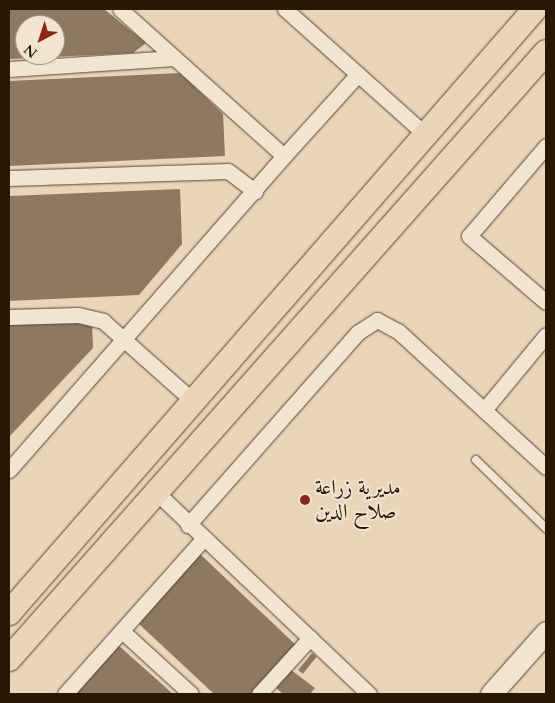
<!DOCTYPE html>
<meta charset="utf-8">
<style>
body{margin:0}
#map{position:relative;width:555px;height:703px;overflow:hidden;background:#e9d5b8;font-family:Cardo,Amiri,serif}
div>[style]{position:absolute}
.building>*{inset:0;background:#8d7962;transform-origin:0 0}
.roads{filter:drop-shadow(0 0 1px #594631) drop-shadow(0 0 1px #594631)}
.lane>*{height:8px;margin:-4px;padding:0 4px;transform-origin:4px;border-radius:4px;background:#f1e4d1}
.street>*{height:15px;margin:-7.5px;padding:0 7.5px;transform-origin:7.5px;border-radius:7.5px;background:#f1e4d1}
.secondary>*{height:21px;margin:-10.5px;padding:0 10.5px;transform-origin:10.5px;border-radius:10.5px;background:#f1e4d1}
.primary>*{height:24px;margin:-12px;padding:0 12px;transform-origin:12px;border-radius:12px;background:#e9d5b8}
.dots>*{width:14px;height:14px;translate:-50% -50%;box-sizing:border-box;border:2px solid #f1e4d1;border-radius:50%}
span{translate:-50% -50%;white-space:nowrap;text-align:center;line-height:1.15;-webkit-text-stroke:4px #f1e4d1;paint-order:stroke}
.poi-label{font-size:21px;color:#291604}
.left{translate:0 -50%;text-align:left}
.frame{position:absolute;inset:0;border:10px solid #291604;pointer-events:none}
.north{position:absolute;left:15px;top:15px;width:50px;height:50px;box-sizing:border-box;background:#f1e4d1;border:1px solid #a1927f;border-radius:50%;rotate:220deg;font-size:14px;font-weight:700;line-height:20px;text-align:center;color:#291604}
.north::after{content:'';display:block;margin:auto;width:18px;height:22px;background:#8f2418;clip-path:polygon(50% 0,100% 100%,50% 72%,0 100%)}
</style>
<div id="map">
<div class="building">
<div style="clip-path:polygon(evenodd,9px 9px,104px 9px,146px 43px,133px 53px,9px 59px,9px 9px,25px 25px,55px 25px,55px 55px,25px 55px,25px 25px)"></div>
<div style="clip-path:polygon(180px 73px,223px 114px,225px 156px,9px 166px,9px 81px)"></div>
<div style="clip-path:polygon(180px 189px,182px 244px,139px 295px,9px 301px,9px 196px)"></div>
<div style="clip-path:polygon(92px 320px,93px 348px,9px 437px,9px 323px)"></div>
<div style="clip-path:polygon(199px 553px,299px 648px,257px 694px,214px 694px,139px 624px)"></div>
<div style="clip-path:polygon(118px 645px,173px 694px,74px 694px)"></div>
<div style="left:312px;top:653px;width:6px;height:22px;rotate:39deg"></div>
<div style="clip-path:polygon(291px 670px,315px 688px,310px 694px,283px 694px,276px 688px)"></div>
</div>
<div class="roads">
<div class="lane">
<div style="left:476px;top:460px;width:98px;rotate:44.2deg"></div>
</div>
<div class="street">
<div style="left:285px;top:9px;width:189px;rotate:41.8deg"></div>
<div style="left:9px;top:69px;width:166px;rotate:-3.8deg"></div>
<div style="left:546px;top:146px;width:118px;rotate:130.5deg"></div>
<div style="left:469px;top:236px;width:101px;rotate:40.6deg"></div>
<div style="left:284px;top:156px;width:110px;rotate:-47.9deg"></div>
<div style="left:9px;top:178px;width:219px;rotate:-1.8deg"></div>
<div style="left:228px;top:171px;width:34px;rotate:37deg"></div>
<div style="left:9px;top:317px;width:69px;rotate:-1.7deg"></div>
<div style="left:78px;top:315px;width:26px;rotate:13deg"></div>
<div style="left:103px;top:321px;width:118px;rotate:41.6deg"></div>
<div style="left:484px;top:410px;width:97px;rotate:-50.4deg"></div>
<div style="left:9px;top:470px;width:417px;rotate:-48.8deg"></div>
<div style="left:284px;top:156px;width:220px;rotate:-138.1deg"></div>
<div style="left:156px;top:492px;width:294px;rotate:43.5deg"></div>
<div style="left:188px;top:525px;width:256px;rotate:-48.6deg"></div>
<div style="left:357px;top:333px;width:24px;rotate:-33deg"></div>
<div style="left:377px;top:320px;width:24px;rotate:28deg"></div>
<div style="left:398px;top:331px;width:201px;rotate:42.6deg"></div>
<div style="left:122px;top:631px;width:93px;rotate:42.4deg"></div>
<div style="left:65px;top:694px;width:208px;rotate:-48.3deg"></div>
<div style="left:259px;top:694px;width:76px;rotate:-47.7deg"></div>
</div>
<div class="secondary">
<div style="left:491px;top:694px;width:83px;rotate:-48.4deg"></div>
</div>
<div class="primary">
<div style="left:9px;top:613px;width:801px;rotate:-48.95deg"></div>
<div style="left:9px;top:659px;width:810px;rotate:-48.5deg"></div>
</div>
</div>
<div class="dots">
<div style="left:305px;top:500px;background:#8f2418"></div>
</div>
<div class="poi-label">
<span class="left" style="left:315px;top:500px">مديرية زراعة<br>صلاح الدين</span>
</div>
<div class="frame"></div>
<div class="north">N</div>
</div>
